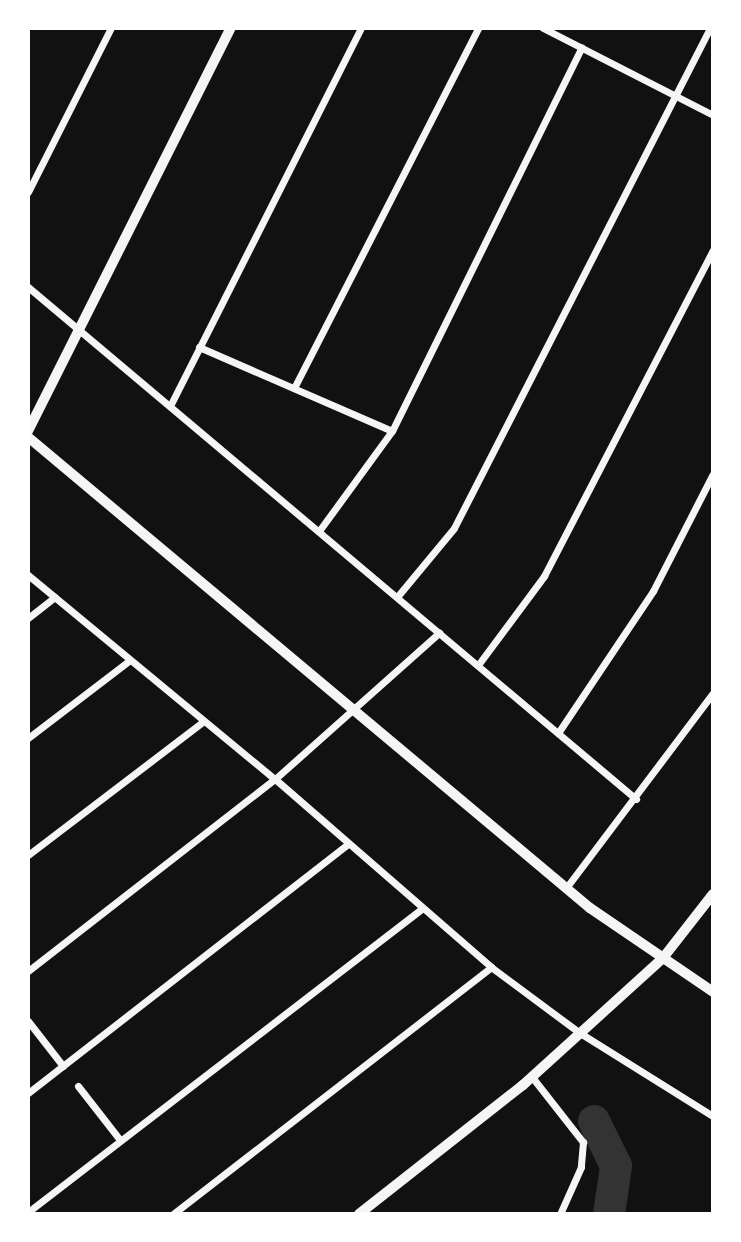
<!DOCTYPE html>
<style>
body{margin:0}
#map{position:relative;width:741px;height:1242px;overflow:hidden;background:#111;font-family:"Golos Text",sans-serif}
div>[style]{position:absolute}
.river>*{height:32px;margin:-16px;padding:0 16px;transform-origin:16px;border-radius:16px;background:#333}
.minor>*{height:7px;margin:-3.5px;padding:0 3.5px;transform-origin:3.5px;border-radius:3.5px;background:#f5f5f5}
.tertiary>*{height:10px;margin:-5px;padding:0 5px;transform-origin:5px;border-radius:5px;background:#f5f5f5}
span{translate:-50% -50%;white-space:nowrap;text-align:center;line-height:1.15;-webkit-text-stroke:5px #fff;paint-order:stroke}
.frame{position:absolute;inset:0;border:30px solid #fff;pointer-events:none}
</style>
<div id="map">
<div class="river">
<div style="left:594px;top:1121px;width:50px;rotate:63.9deg"></div>
<div style="left:616px;top:1166px;width:49px;rotate:98.3deg"></div>
</div>
<div class="minor">
<div style="left:543px;top:28px;width:191px;rotate:27.1deg"></div>
<div style="left:28px;top:192px;width:184px;rotate:-63.2deg"></div>
<div style="left:28px;top:287px;width:795px;rotate:40.1deg"></div>
<div style="left:199px;top:347px;width:210px;rotate:23.5deg"></div>
<div style="left:294px;top:388px;width:404px;rotate:-62.9deg"></div>
<div style="left:170px;top:406px;width:424px;rotate:-63.2deg"></div>
<div style="left:319px;top:531px;width:124px;rotate:-53.9deg"></div>
<div style="left:392px;top:431px;width:428px;rotate:-63.7deg"></div>
<div style="left:28px;top:575px;width:320px;rotate:39.6deg"></div>
<div style="left:275px;top:779px;width:286px;rotate:41deg"></div>
<div style="left:491px;top:967px;width:111px;rotate:36.6deg"></div>
<div style="left:580px;top:1033px;width:157px;rotate:32deg"></div>
<div style="left:397px;top:597px;width:89px;rotate:-50.4deg"></div>
<div style="left:454px;top:528px;width:562px;rotate:-62.89deg"></div>
<div style="left:28px;top:618px;width:34px;rotate:-38deg"></div>
<div style="left:478px;top:665px;width:111px;rotate:-53.4deg"></div>
<div style="left:544px;top:576px;width:367px;rotate:-62.6deg"></div>
<div style="left:558px;top:733px;width:171px;rotate:-56.2deg"></div>
<div style="left:653px;top:591px;width:131px;rotate:-62.9deg"></div>
<div style="left:28px;top:738px;width:128px;rotate:-37.4deg"></div>
<div style="left:28px;top:855px;width:221px;rotate:-37.3deg"></div>
<div style="left:566px;top:888px;width:244px;rotate:-53deg"></div>
<div style="left:28px;top:971px;width:313px;rotate:-37.9deg"></div>
<div style="left:275px;top:779px;width:220px;rotate:-41.7deg"></div>
<div style="left:28px;top:1021px;width:57px;rotate:52.1deg"></div>
<div style="left:532px;top:1077px;width:83px;rotate:51.9deg"></div>
<div style="left:583px;top:1142px;width:25px;rotate:95deg"></div>
<div style="left:581px;top:1167px;width:51px;rotate:114.1deg"></div>
<div style="left:78px;top:1086px;width:68px;rotate:52.1deg"></div>
<div style="left:28px;top:1093px;width:405px;rotate:-37.9deg"></div>
<div style="left:28px;top:1212px;width:498px;rotate:-37.6deg"></div>
<div style="left:173px;top:1214px;width:403px;rotate:-37.8deg"></div>
</div>
<div class="tertiary">
<div style="left:28px;top:431px;width:451px;rotate:-63.3deg"></div>
<div style="left:28px;top:437px;width:733px;rotate:39.97deg"></div>
<div style="left:590px;top:908px;width:149px;rotate:34.3deg"></div>
<div style="left:359px;top:1214px;width:209px;rotate:-38.2deg"></div>
<div style="left:523px;top:1085px;width:189px;rotate:-42.2deg"></div>
<div style="left:663px;top:958px;width:81px;rotate:-52deg"></div>
</div>
<div class="frame"></div>
</div>
